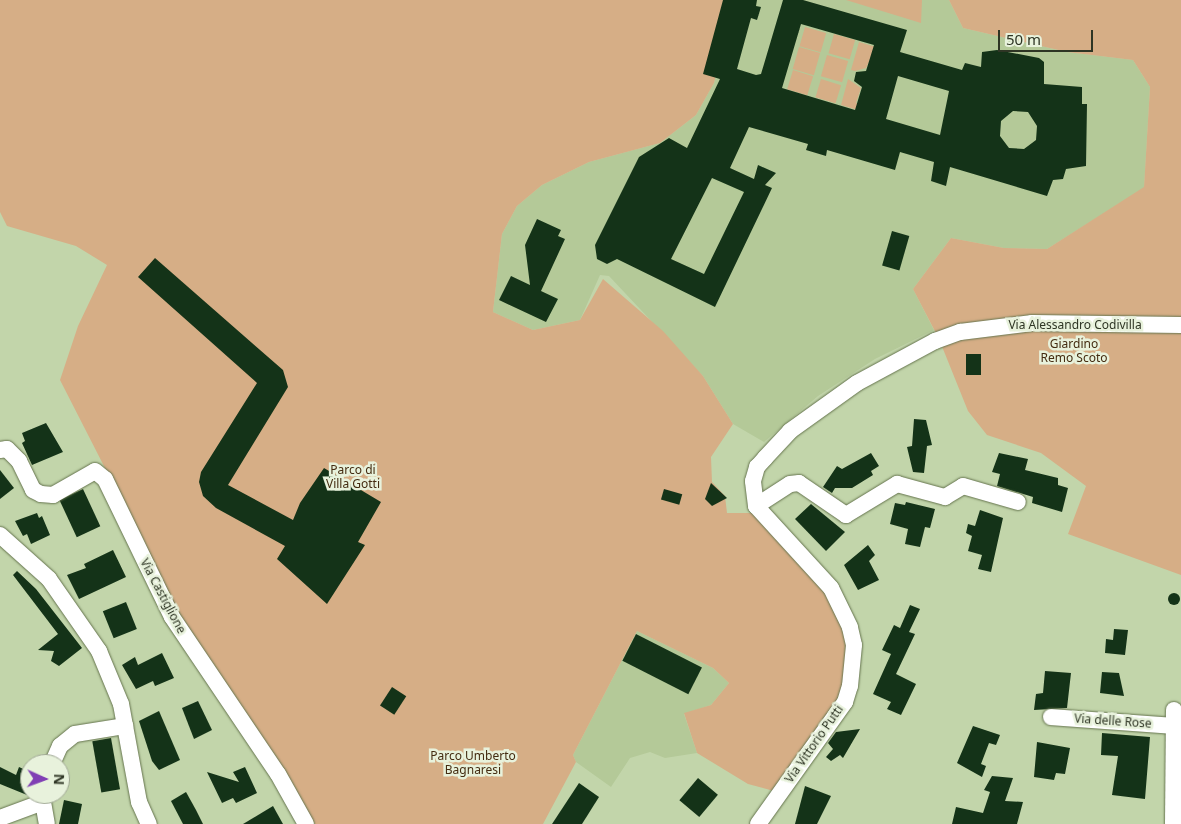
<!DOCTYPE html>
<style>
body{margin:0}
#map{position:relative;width:1181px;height:824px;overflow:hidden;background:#c2d5aa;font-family:"Noto Sans",sans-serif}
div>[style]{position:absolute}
.built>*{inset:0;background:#b4c998}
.green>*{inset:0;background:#d6ae86;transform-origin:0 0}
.building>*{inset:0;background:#143318;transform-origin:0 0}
.round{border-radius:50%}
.roads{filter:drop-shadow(0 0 1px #65744e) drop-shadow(0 0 1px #65744e)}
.minor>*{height:16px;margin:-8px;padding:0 8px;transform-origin:8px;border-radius:8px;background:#fff}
span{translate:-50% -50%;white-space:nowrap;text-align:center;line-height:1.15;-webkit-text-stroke:5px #e8f2dc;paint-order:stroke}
.street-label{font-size:12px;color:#2e3524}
.park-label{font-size:12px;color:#442c11}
.north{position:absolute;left:20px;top:754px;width:50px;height:50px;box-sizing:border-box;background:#e8f2dc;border:1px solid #9ea692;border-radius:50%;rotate:92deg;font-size:14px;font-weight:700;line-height:20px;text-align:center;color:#2e3524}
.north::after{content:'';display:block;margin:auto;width:18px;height:22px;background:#803fb4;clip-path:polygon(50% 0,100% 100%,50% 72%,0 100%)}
.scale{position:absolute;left:998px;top:30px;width:95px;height:22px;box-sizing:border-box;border:2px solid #2e3524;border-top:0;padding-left:6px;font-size:15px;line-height:18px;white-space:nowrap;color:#2e3524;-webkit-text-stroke:4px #e8f2dc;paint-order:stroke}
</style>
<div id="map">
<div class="built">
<div style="clip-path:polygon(727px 0,949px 0,963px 28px,1067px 52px,1133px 60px,1150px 87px,1144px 188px,1047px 249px,1004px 248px,951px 238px,913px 289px,934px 330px,875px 359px,818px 396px,764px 442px,733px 424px,703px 376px,609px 276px,600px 275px,580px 320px,533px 330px,493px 312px,502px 234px,517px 206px,542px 185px,589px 162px,660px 143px,696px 115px,714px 83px,728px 28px)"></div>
<div style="clip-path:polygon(637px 631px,713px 668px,729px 683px,711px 705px,684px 714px,697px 753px,665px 758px,650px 752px,630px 758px,611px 787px,576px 762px,573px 755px)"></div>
</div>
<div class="green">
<div style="clip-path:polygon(0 0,727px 0,728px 28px,714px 83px,696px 115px,660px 143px,589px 162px,542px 185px,517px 206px,502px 234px,493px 312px,533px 330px,580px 320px,603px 279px,663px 331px,703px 376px,733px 424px,711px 457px,712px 482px,725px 496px,727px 513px,763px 513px,849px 620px,855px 680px,781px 793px,748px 784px,697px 753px,684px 713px,711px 705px,729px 683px,713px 668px,637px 631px,573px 755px,576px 762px,543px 824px,315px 824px,178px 611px,60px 380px,78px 326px,107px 265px,76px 246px,7px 226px,0 212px)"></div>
<div style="clip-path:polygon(846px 0,922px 0,921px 23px)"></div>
<div style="clip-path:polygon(949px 0,1181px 0,1181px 575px,1068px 534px,1086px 486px,1041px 453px,987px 435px,968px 411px,939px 339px,913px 289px,951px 238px,1004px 248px,1047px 249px,1144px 187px,1150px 87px,1133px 60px,1067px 52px,963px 28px)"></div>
<div style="left:805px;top:27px;width:22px;height:20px;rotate:16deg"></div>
<div style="left:834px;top:34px;width:22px;height:20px;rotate:16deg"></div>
<div style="clip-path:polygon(859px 42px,876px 47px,866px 68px,855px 71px,851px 70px)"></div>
<div style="left:799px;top:47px;width:22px;height:23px;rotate:16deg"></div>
<div style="left:827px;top:55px;width:22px;height:22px;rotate:16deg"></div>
<div style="left:793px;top:70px;width:21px;height:20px;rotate:17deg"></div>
<div style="left:821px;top:79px;width:21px;height:19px;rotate:17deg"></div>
<div style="clip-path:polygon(848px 79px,861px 88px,856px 103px,860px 104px,858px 110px,841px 105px)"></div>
</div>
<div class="building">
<div style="clip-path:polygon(evenodd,723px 0,757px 0,756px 6px,761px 7px,757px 20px,751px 18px,737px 69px,756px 75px,761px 74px,783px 0,803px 0,907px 30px,900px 52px,962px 70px,965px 63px,981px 67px,982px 52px,997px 50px,1039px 58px,1044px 62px,1044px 84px,1082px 87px,1082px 104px,1087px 104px,1086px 166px,1066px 169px,1063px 179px,1053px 180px,1047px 196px,950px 167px,946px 186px,931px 181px,934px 162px,900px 152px,895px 170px,827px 150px,826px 156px,806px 150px,808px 144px,749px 127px,730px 168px,754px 179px,758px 165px,776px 173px,765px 185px,772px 188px,715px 307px,617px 259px,607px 264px,597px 259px,595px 245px,639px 157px,669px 138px,687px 148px,720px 79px,703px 74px,723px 0,801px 24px,874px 45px,866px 71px,856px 72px,854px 81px,862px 87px,855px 110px,782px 88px,801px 24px,723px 0,898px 76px,949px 91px,940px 135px,886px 119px,898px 76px,723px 0,1013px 111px,1028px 112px,1037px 126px,1036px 140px,1024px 149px,1009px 148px,1000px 136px,1001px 121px,1013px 111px,723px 0,712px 178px,744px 192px,704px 274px,671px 259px,712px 178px)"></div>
<div style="clip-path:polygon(537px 219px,561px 230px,558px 236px,565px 239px,541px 291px,558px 299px,546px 322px,499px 300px,511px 276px,530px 285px,525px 245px)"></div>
<div style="left:892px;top:231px;width:18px;height:36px;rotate:16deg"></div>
<div style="clip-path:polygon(155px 258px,283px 370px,288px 387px,228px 485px,293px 520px,300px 503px,324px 468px,381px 502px,358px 542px,365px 545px,327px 604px,277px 559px,285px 546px,216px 508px,203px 496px,199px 482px,201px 472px,257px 383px,138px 277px)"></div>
<div style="left:966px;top:354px;width:15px;height:21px"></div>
<div style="clip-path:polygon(914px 419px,926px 420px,932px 445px,927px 446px,924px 473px,913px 472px,907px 447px,912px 446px)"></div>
<div style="clip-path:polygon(46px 423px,63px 452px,32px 465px,22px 443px,25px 441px,22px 433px)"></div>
<div style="clip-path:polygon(871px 453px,879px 466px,871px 471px,873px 475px,852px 488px,835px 488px,832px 493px,823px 487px,837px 466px,842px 469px)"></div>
<div style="clip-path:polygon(999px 453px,1028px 459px,1025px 470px,1058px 478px,1058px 485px,1068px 488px,1062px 512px,1032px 503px,1033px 497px,997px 486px,1000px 474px,992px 472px)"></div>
<div style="clip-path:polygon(0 470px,14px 488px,0 499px)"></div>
<div style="clip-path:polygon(711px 483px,727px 498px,712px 506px,705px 499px)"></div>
<div style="left:83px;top:489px;width:41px;height:26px;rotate:65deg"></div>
<div style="left:664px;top:489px;width:19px;height:11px;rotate:16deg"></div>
<div style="clip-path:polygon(906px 502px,935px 509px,930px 528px,925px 527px,920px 547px,905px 544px,908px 529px,890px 524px,895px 503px,905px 505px)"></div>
<div style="clip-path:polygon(811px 504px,845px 532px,826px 551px,795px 519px)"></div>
<div style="clip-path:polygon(980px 510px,1003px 518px,991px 572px,978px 569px,982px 555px,968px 551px,972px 536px,966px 533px,968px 524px,975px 526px)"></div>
<div style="clip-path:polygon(37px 513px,39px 518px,42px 516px,50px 535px,31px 544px,27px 534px,23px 536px,15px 521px)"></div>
<div style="clip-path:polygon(868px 545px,875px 555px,869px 561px,879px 580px,858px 590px,844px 565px)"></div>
<div style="clip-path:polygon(113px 550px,126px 577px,79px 599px,67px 575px,86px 568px,84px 564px)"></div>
<div style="clip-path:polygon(17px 571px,36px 589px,82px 648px,59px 666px,51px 661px,54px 651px,38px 650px,58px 634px,13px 575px)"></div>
<div class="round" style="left:1168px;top:593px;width:12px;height:12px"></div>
<div style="left:126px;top:602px;width:29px;height:25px;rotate:68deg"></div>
<div style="clip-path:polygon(910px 605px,920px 609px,909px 632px,915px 634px,896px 674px,916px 684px,901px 715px,887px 709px,891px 702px,873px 694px,891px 654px,882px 650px,894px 625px,900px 628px)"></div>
<div style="clip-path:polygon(1114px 629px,1128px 630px,1125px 655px,1105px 653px,1106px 639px,1113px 640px)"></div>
<div style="left:636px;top:634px;width:74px;height:30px;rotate:27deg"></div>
<div style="clip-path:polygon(162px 653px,174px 678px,155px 686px,153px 681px,136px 689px,122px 665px,135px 657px,138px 665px)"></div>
<div style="clip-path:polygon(1045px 671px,1071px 673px,1067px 708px,1034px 710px,1036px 694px,1043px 693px)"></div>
<div style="clip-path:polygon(1102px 672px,1119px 673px,1124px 696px,1100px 693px)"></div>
<div style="left:392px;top:687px;width:17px;height:22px;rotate:33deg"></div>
<div style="clip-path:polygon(198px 701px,212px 730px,194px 739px,182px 708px)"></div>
<div style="clip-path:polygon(159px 711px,180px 760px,159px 770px,152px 761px,139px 721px)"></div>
<div style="clip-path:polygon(973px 726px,1000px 735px,996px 745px,989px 743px,981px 764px,986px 766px,982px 777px,957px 763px)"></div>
<div style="clip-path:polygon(860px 729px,843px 758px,840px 755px,831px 761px,826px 757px,833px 749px,828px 743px,836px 732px)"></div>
<div style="clip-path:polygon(1102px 733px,1150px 737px,1145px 799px,1112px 795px,1118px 756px,1101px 755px)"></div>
<div style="left:111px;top:738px;width:52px;height:19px;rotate:80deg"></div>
<div style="clip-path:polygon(1037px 742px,1070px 748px,1065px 774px,1056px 773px,1054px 780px,1034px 777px)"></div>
<div style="clip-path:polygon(0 767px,16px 775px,19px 767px,30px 772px,27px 795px,0 784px)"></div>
<div style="clip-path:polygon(245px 767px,257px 793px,236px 803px,233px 798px,222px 803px,207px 772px,239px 782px,233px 772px)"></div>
<div style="clip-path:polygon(992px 776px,1013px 778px,1005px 801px,1023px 802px,1017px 824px,952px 824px,956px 807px,983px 813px,990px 792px,984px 790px)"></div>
<div style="left:698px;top:778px;width:26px;height:29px;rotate:40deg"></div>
<div style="clip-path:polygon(579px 783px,599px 797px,582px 824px,552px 824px)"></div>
<div style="clip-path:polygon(805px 786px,831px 796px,817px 824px,795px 824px)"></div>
<div style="clip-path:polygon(186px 792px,196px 810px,203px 824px,183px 824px,171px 801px)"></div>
<div style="clip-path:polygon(64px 800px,82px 804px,78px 824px,59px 824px)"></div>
<div style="clip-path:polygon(273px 806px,283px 824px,243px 824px)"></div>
</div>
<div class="roads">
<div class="minor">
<div style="left:0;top:450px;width:7px;rotate:-8deg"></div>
<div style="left:7px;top:449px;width:17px;rotate:45deg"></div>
<div style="left:19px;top:461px;width:32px;rotate:64deg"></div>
<div style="left:33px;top:490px;width:9px;rotate:27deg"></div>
<div style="left:41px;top:494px;width:12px;rotate:5deg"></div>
<div style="left:53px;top:495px;width:48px;rotate:-29.7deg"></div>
<div style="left:95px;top:471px;width:13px;rotate:39deg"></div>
<div style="left:105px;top:479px;width:153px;rotate:64.1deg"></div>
<div style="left:172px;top:617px;width:189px;rotate:56deg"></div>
<div style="left:278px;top:774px;width:57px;rotate:60.8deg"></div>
<div style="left:756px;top:506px;width:40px;rotate:-32.9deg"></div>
<div style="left:790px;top:484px;width:9px;rotate:-6deg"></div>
<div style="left:799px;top:483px;width:57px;rotate:34.2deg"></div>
<div style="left:846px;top:515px;width:60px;rotate:-31.3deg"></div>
<div style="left:897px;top:484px;width:50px;rotate:15.2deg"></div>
<div style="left:945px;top:497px;width:21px;rotate:-31deg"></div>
<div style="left:963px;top:486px;width:57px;rotate:16.2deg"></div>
<div style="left:0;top:535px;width:66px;rotate:41.9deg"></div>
<div style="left:49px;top:579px;width:88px;rotate:55.2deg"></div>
<div style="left:99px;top:651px;width:57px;rotate:67.5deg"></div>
<div style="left:121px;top:704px;width:100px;rotate:79.6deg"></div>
<div style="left:139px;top:802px;width:24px;rotate:66deg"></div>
<div style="left:1051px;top:717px;width:123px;rotate:4.2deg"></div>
<div style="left:52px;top:764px;width:20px;rotate:-66deg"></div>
<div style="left:60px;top:746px;width:19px;rotate:-39deg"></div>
<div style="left:75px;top:734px;width:51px;rotate:-9.1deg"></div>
<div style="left:43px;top:802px;width:22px;rotate:80deg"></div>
<div style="left:0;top:818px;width:46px;rotate:-20.4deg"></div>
<div style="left:43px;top:802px;width:8px;rotate:-76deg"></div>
<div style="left:758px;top:824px;width:150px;rotate:-54.5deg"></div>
<div style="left:845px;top:702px;width:17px;rotate:-73deg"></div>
<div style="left:850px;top:686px;width:41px;rotate:-84.4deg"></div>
<div style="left:854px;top:645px;width:18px;rotate:-103deg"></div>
<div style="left:850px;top:627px;width:43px;rotate:-116deg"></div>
<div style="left:831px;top:588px;width:111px;rotate:-132.4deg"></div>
<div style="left:756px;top:506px;width:25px;rotate:-97deg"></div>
<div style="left:753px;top:481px;width:15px;rotate:-74deg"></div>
<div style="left:757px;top:467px;width:12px;rotate:-48deg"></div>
<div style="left:765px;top:458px;width:37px;rotate:-47deg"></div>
<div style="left:790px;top:431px;width:82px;rotate:-35.6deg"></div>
<div style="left:857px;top:383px;width:89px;rotate:-28.3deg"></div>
<div style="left:935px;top:341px;width:27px;rotate:-20deg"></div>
<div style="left:960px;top:332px;width:73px;rotate:-7.1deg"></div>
<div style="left:1032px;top:323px;width:149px;rotate:0.8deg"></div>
<div style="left:1173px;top:824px;width:114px;rotate:-89.5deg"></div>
</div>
</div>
<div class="street-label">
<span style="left:1075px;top:325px">Via Alessandro Codivilla</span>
<span style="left:163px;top:596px;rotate:62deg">Via Castiglione</span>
<span style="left:1113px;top:721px;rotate:4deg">Via delle Rose</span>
<span style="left:814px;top:744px;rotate:-55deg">Via Vittorio Putti</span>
</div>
<div class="park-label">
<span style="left:1074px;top:351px">Giardino<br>Remo Scoto</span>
<span style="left:353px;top:477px">Parco di<br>Villa Gotti</span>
<span style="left:473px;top:763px">Parco Umberto<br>Bagnaresi</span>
</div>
<div class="north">N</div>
<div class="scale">50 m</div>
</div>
